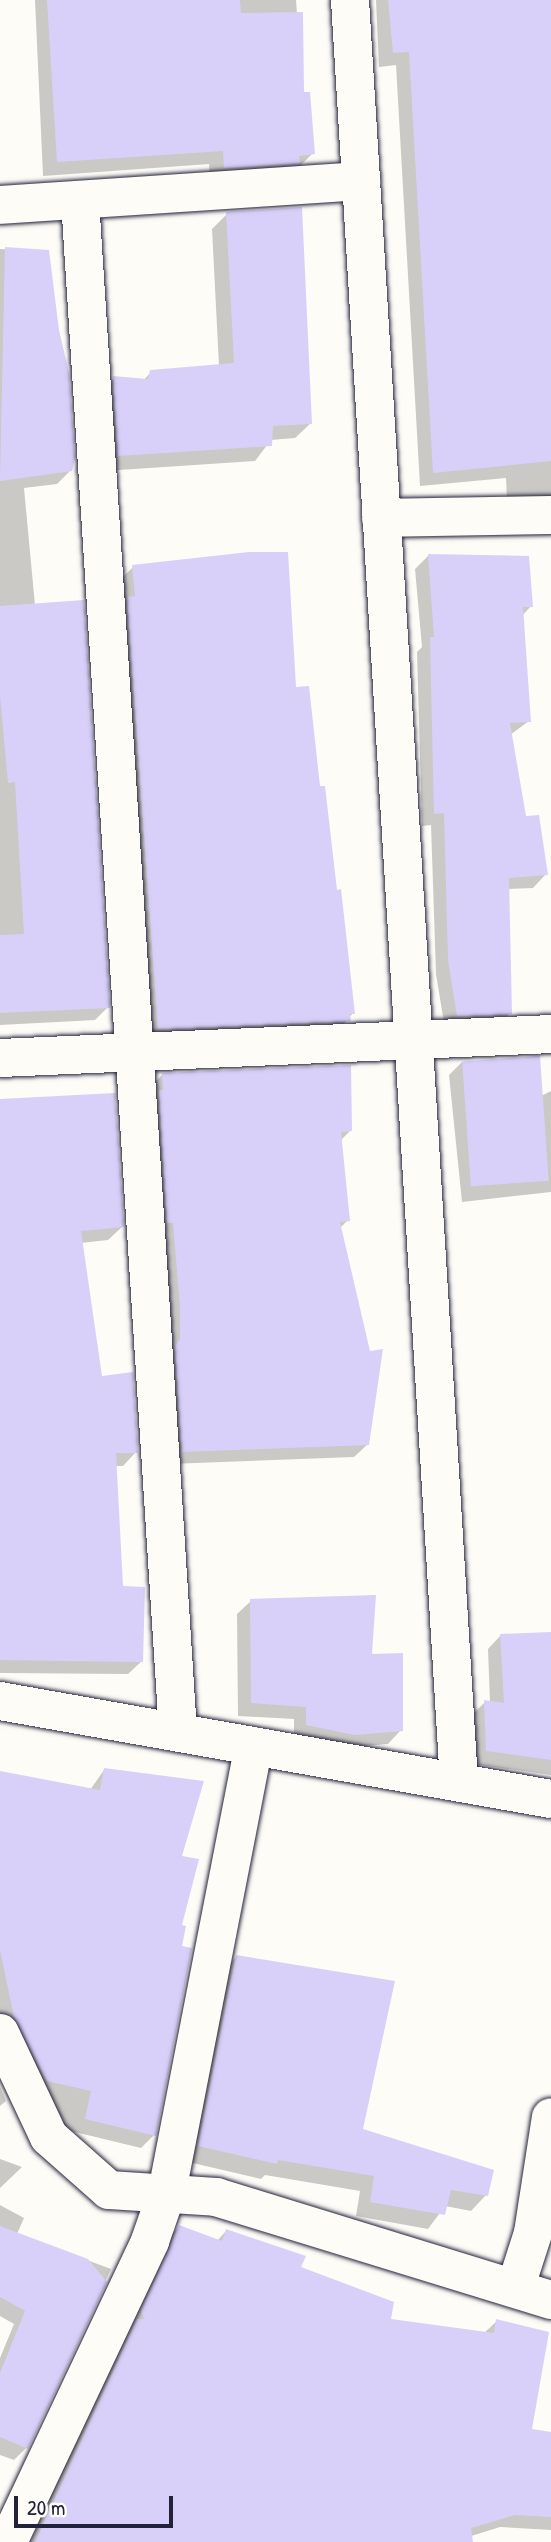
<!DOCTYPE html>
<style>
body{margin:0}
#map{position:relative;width:551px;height:2542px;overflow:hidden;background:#fdfcf7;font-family:"Patrick Hand",sans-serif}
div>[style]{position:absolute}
.shadow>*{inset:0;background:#0003}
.building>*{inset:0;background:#d9d0f9;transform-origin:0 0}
.roads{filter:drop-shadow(0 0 2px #22223b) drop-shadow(0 0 2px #22223b)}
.minor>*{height:38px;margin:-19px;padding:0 19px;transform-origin:19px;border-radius:19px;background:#fdfcf7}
.tertiary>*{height:38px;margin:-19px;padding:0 19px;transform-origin:19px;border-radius:19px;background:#fdfcf7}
span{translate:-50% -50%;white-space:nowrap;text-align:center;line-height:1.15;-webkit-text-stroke:5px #fdfcf7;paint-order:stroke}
.scale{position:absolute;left:14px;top:2496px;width:159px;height:32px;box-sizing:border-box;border:4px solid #22223b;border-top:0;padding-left:9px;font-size:21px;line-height:24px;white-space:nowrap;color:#22223b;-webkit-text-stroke:5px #fdfcf7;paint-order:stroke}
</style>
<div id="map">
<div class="shadow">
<div style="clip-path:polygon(35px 0,296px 0,303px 94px,313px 153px,299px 167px,210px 182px,209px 164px,43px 176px)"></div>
<div style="clip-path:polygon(376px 0,551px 0,551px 501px,507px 501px,506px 478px,420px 486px,396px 65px,379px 67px)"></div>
<div style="clip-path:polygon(227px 214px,311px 423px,295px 438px,271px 440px,255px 461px,104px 471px,99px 393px,114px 378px,143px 381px,151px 372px,219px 366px,212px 229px)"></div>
<div style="clip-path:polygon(0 249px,48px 251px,70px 471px,57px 484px,24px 488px,35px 605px,108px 1007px,95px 1020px,0 1025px)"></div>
<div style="clip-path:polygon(428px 556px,531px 606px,522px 616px,529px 721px,510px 735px,525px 818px,546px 874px,533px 888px,507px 889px,510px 1013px,497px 1026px,445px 1029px,436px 974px,431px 825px,422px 826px,417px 652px,422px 647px,415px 569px)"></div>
<div style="clip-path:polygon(133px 567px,295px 689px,319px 788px,353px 1013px,336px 1033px,145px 1042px,120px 580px)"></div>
<div style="clip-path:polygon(462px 1062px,541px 1096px,551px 1091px,551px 1192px,462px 1202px,449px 1075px)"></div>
<div style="clip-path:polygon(162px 1075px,350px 1131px,340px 1141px,348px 1220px,340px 1228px,368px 1444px,354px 1457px,169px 1464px,149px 1088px)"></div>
<div style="clip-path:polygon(0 1101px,122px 1227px,108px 1240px,81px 1243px,101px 1378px,136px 1452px,123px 1466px,115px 1466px,121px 1588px,142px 1661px,128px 1674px,0 1673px)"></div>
<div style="clip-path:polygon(251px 1601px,371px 1656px,401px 1730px,388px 1744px,341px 1748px,294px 1738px,294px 1719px,238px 1716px,237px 1614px)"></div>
<div style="clip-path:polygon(551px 1633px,551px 1775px,474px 1764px,472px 1715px,485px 1702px,490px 1703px,488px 1649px,501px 1635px)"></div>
<div style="clip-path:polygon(104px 1770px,180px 1857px,180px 1927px,154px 2135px,141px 2148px,50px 2126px,0 2031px,0 1773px,90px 1790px)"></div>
<div style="clip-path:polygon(236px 1957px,361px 2130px,486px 2195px,471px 2211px,445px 2206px,428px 2229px,356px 2216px,360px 2191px,265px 2175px,261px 2179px,184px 2161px,221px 1972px)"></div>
<div style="clip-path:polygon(0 2087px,6px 2101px,0 2106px)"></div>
<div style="clip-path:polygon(0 2159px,22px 2167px,0 2188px)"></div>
<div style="clip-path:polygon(0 2205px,24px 2218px,17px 2234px,111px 2269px,26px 2448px,14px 2460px,0 2455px,0 2358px,14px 2324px,0 2316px)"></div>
<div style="clip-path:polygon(179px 2227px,217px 2241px,226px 2231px,389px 2321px,484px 2333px,497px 2321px,530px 2431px,551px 2434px,551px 2530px,500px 2527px,465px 2538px,466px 2542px,30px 2542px,166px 2240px)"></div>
</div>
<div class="building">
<div style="clip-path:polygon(47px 0,240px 0,241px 13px,303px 12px,304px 92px,310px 92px,315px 154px,299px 156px,300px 163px,224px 168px,223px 151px,57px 162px)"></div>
<div style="clip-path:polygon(388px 0,551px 0,551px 461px,433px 473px,409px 52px,393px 53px)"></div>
<div style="clip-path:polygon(302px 207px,312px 424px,273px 426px,272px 446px,118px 456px,113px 376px,148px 379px,150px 370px,234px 363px,226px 212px)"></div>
<div style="clip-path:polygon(5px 247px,49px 250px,59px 330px,69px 373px,75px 459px,72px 471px,0 481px)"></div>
<div style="clip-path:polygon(249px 552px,288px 552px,296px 687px,309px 686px,320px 786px,325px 786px,337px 890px,341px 889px,355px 1014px,350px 1014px,351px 1021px,158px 1029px,127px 597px,135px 596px,132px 565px)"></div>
<div style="clip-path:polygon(428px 554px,529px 556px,533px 607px,523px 607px,531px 722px,510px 723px,526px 816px,539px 815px,548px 875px,509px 878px,512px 1014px,457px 1016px,456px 1010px,448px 960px,444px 813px,434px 814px,430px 637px,434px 637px)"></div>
<div style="clip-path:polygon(84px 600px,110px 1008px,0 1013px,0 935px,24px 934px,15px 782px,8px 783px,0 695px,0 606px)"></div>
<div style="left:540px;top:1056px;width:125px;height:78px;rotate:86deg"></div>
<div style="clip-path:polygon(351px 1065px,352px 1131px,341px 1132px,350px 1221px,340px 1222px,370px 1351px,383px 1349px,369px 1445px,182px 1452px,175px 1347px,180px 1339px,180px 1307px,173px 1223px,167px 1223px,159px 1090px,163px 1090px,162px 1073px)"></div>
<div style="clip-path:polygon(115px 1093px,124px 1227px,81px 1231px,102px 1376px,133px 1372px,138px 1453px,116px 1453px,123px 1586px,145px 1587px,143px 1662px,0 1660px,0 1099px)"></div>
<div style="clip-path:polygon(376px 1595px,372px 1654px,403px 1653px,403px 1731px,355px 1735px,306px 1725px,306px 1707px,251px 1703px,250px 1599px)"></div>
<div style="clip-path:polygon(551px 1632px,551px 1760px,486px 1751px,484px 1700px,504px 1703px,500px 1634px)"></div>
<div style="clip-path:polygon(104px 1768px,204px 1781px,182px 1856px,199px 1859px,182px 1925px,186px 1926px,182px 1946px,192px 1948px,156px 2136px,85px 2119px,91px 2091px,47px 2081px,14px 2017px,0 1950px,0 1771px,100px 1790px)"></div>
<div style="clip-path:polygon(236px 1955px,395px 1981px,363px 2129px,494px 2170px,488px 2196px,451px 2190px,445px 2215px,370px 2202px,374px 2176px,278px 2160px,277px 2164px,198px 2146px)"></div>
<div style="clip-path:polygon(179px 2225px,222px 2241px,226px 2229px,306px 2256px,301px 2267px,394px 2302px,391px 2319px,494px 2333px,496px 2319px,549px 2332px,532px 2429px,551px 2432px,551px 2517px,515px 2515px,471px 2528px,473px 2542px,35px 2542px,137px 2319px,144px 2319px,141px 2311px)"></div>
<div style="clip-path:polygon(0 2226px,88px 2259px,107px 2282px,28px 2449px,0 2437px,0 2373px,25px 2311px,0 2297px)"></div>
</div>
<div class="roads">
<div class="minor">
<div style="left:80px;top:200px;width:1535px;rotate:86.34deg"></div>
<div style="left:0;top:205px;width:362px;rotate:-3.8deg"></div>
<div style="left:381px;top:518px;width:170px;rotate:-1deg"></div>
<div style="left:0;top:1058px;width:552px;rotate:-2.49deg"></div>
<div style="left:0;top:2033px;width:115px;rotate:64.8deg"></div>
<div style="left:49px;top:2137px;width:80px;rotate:41.5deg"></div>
<div style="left:109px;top:2190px;width:107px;rotate:3.7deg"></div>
<div style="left:216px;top:2197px;width:350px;rotate:17.1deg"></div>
<div style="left:516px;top:2286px;width:56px;rotate:-72.2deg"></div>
<div style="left:533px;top:2233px;width:117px;rotate:-81.2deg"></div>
<div style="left:8px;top:2542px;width:333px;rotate:-64.7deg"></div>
<div style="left:150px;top:2241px;width:52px;rotate:-70.9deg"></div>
<div style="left:167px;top:2192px;width:454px;rotate:-79deg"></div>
</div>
<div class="tertiary">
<div style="left:350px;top:0;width:1784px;rotate:86.5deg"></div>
<div style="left:0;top:1701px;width:560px;rotate:10.09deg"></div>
</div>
</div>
<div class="scale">20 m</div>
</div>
